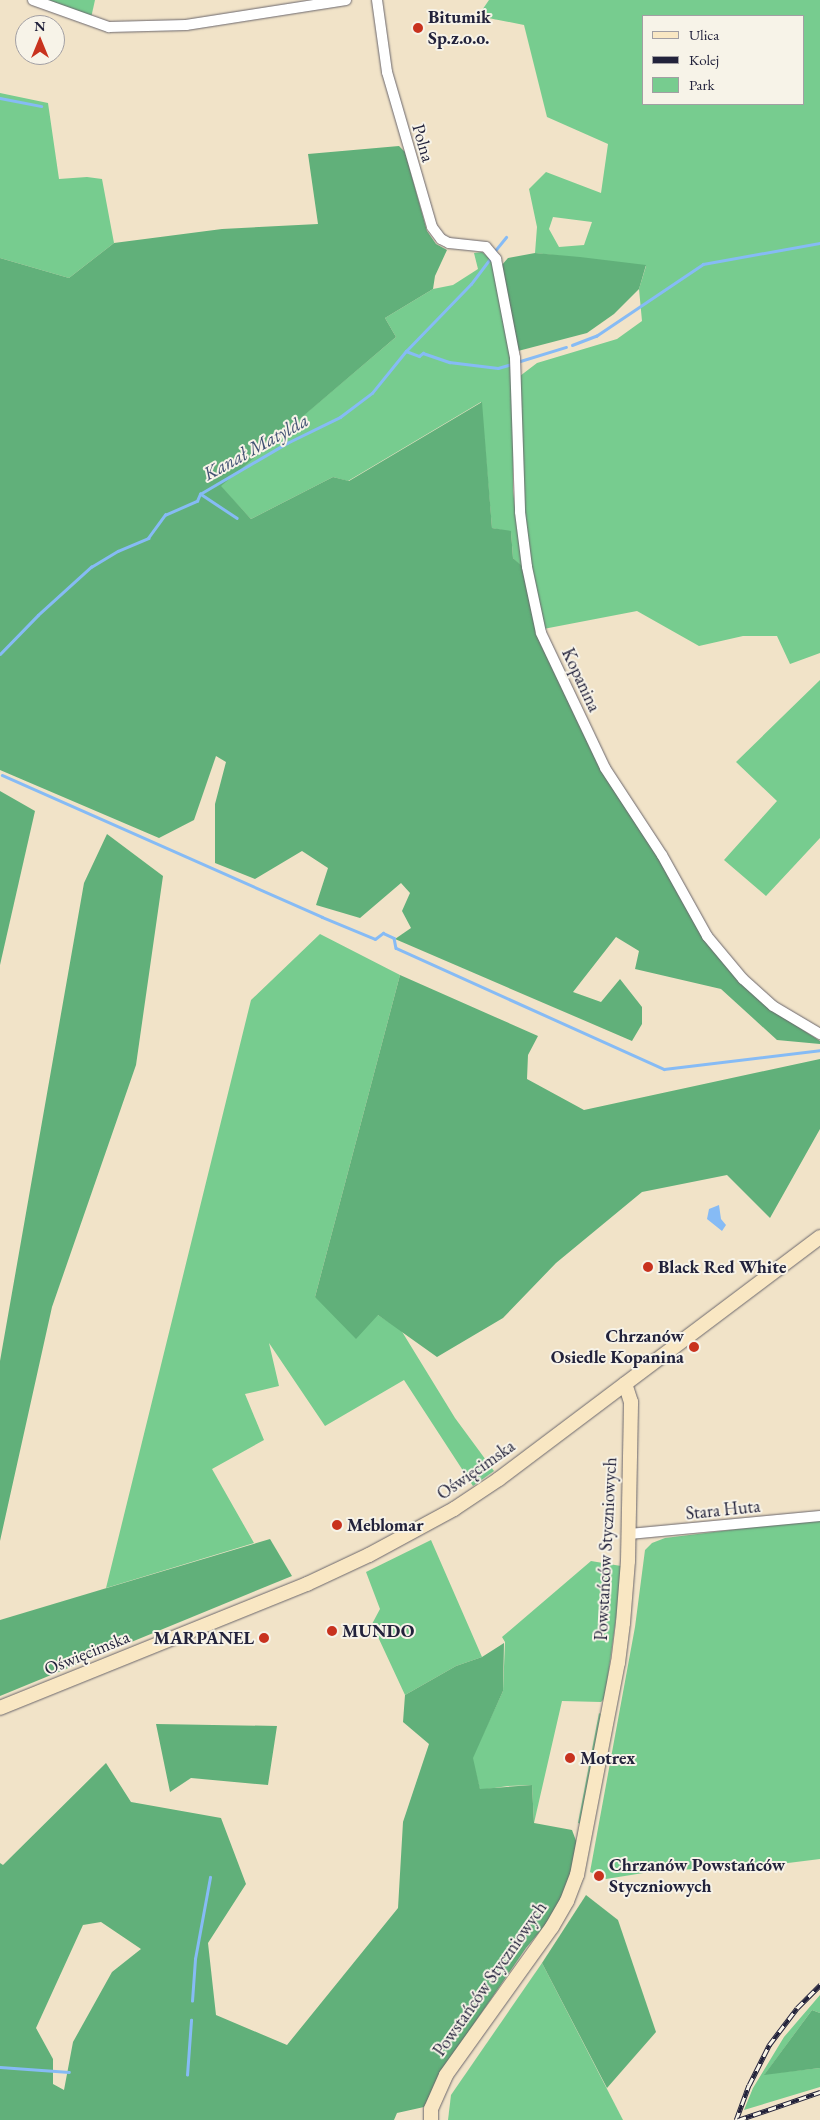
<!DOCTYPE html>
<meta charset="utf-8">
<style>
body{margin:0}
#map{position:relative;width:820px;height:2120px;overflow:hidden;background:#f1e3c8;font-family:"EB Garamond",serif}
div>[style]{position:absolute}
.green>*{inset:0;background:#77cc8f}
.forest>*{inset:0;background:#61b07a}
.water>*{inset:0;background:#86bbf5}
.stream>*{height:2.5px;margin:-1.25px;padding:0 1.25px;transform-origin:1.25px;border-radius:1.25px;background:#86bbf5}
.roads{filter:drop-shadow(0 0 1px #6a666c) drop-shadow(0 0 1px #6a666c)}
.street>*{height:10px;margin:-5px;padding:0 5px;transform-origin:5px;border-radius:5px;background:#fff}
.secondary>*{height:14px;margin:-7px;padding:0 7px;transform-origin:7px;border-radius:7px;background:#f9e7c3}
.rail>*{height:4.5px;margin-top:-2.25px;transform-origin:0;background:repeating-linear-gradient(90deg,#f7f3e8 0 8px,#22223b 0 16px);box-sizing:border-box;border-block:1px solid #22223b}
.dots>*{width:14px;height:14px;translate:-50% -50%;box-sizing:border-box;border:2px solid #f7f3e8;border-radius:50%}
span{translate:-50% -50%;white-space:nowrap;text-align:center;line-height:1.15;-webkit-text-stroke:4px #f7f3e8;paint-order:stroke}
.poi-label{font-size:18px;color:#22223b;font-weight:700}
.left{translate:0 -50%;text-align:left}
.right{translate:-100% -50%;text-align:right}
.street-label{font-size:18px;color:#22223b}
.water-label{font-size:19px;color:#405073;font-style:italic}
.legend{position:absolute;left:642px;top:15px;width:162px;height:90px;box-sizing:border-box;background:#f7f3e8;border:1px solid #a29fa3;margin:0;padding:6px 9px;list-style:none;font-size:15px;color:#22223b}
.legend li{display:flex;align-items:center;gap:10px;height:25px}
.legend b{width:25px;border:1px solid #a29fa3}
.north{position:absolute;left:15px;top:15px;width:50px;height:50px;box-sizing:border-box;background:#f7f3e8;border:1px solid #a29fa3;border-radius:50%;rotate:0deg;font-size:14px;font-weight:700;line-height:20px;text-align:center;color:#22223b}
.north::after{content:'';display:block;margin:auto;width:18px;height:22px;background:#c8321e;clip-path:polygon(50% 0,100% 100%,50% 72%,0 100%)}
</style>
<div id="map">
<div class="green">
<div style="clip-path:polygon(42px 0,95px 0,91px 18px)"></div>
<div style="clip-path:polygon(evenodd,489px 0,820px 0,820px 653px,790px 664px,777px 636px,743px 636px,699px 646px,637px 611px,533px 631px,523px 568px,513px 558px,511px 532px,492px 528px,481px 402px,348px 481px,333px 477px,251px 519px,220px 486px,396px 337px,385px 318px,433px 289px,453px 285px,478px 269px,474px 253px,482px 252px,494px 262px,508px 335px,513px 375px,513px 491px,520px 546px,520px 376px,537px 363px,617px 339px,642px 321px,639px 289px,646px 266px,535px 253px,537px 227px,529px 189px,546px 172px,601px 193px,608px 144px,547px 117px,524px 25px,478px 16px,489px 0,644px 16px,804px 16px,804px 104px,644px 104px,644px 16px,489px 0,553px 217px,592px 222px,584px 245px,559px 247px,549px 229px,553px 217px)"></div>
<div style="clip-path:polygon(0 93px,48px 103px,59px 179px,87px 177px,102px 179px,114px 243px,69px 278px,0 258px)"></div>
<div style="clip-path:polygon(820px 680px,820px 838px,766px 896px,724px 860px,777px 801px,736px 762px)"></div>
<div style="clip-path:polygon(320px 934px,400px 975px,315px 1297px,378px 1315px,401px 1330px,455px 1418px,494px 1471px,473px 1486px,404px 1380px,325px 1426px,269px 1343px,279px 1386px,245px 1394px,264px 1440px,212px 1469px,254px 1543px,106px 1588px,251px 1000px)"></div>
<div style="clip-path:polygon(820px 1519px,820px 1859px,748px 1868px,662px 1870px,606px 1879px,590px 1872px,635px 1627px,645px 1550px,652px 1543px,665px 1538px)"></div>
<div style="clip-path:polygon(431px 1540px,482px 1657px,456px 1666px,405px 1695px,372px 1624px,380px 1609px,366px 1572px)"></div>
<div style="clip-path:polygon(591px 1561px,621px 1566px,618px 1618px,616px 1618px,605px 1698px,601px 1702px,562px 1701px,534px 1823px,532px 1785px,508px 1786px,480px 1790px,472px 1758px,503px 1691px,505px 1642px,502px 1637px)"></div>
<div style="clip-path:polygon(599px 1713px,605px 1717px,581px 1824px,578px 1823px)"></div>
<div style="clip-path:polygon(542px 1963px,623px 2120px,448px 2120px,451px 2095px)"></div>
<div style="clip-path:polygon(820px 1995px,820px 2013px,812px 2010px,765px 2074px,820px 2068px,820px 2087px,744px 2110px,753px 2088px,784px 2037px)"></div>
</div>
<div class="forest">
<div style="clip-path:polygon(399px 146px,405px 152px,427px 231px,436px 244px,447px 250px,435px 276px,433px 289px,385px 318px,396px 337px,221px 486px,251px 519px,333px 477px,349px 481px,482px 402px,492px 528px,511px 531px,513px 558px,523px 567px,537px 635px,603px 774px,656px 852px,705px 941px,769px 1008px,820px 1041px,820px 1044px,777px 1040px,721px 989px,635px 969px,639px 951px,616px 937px,573px 992px,601px 1002px,620px 979px,642px 1007px,642px 1024px,632px 1041px,395px 939px,411px 928px,402px 911px,410px 893px,401px 883px,360px 918px,316px 905px,328px 868px,302px 851px,255px 879px,215px 863px,215px 804px,226px 762px,216px 756px,194px 820px,159px 838px,0 770px,0 258px,69px 278px,114px 243px,222px 229px,318px 224px,308px 154px)"></div>
<div style="clip-path:polygon(535px 253px,580px 257px,646px 265px,639px 289px,614px 314px,587px 333px,518px 351px,501px 266px,508px 258px)"></div>
<div style="clip-path:polygon(0 791px,35px 811px,0 965px)"></div>
<div style="clip-path:polygon(107px 834px,163px 876px,136px 1065px,52px 1307px,0 1541px,0 1361px,84px 883px)"></div>
<div style="clip-path:polygon(400px 975px,538px 1036px,528px 1055px,527px 1079px,584px 1110px,820px 1059px,820px 1129px,770px 1218px,727px 1175px,642px 1192px,556px 1263px,503px 1318px,437px 1357px,378px 1315px,356px 1339px,315px 1297px)"></div>
<div style="clip-path:polygon(270px 1539px,292px 1576px,0 1696px,0 1620px)"></div>
<div style="clip-path:polygon(evenodd,504px 1643px,503px 1691px,473px 1758px,480px 1789px,532px 1785px,534px 1823px,572px 1830px,578px 1846px,577px 1856px,562px 1898px,546px 1924px,526px 1948px,445px 2066px,424px 2107px,397px 2113px,394px 2120px,0 2120px,0 1863px,3px 1865px,106px 1763px,131px 1802px,221px 1818px,246px 1884px,208px 1943px,216px 2015px,287px 2045px,398px 1908px,403px 1822px,429px 1744px,403px 1722px,405px 1695px,456px 1666px,482px 1657px,504px 1643px,101px 1922px,141px 1949px,112px 1972px,73px 2042px,64px 2090px,53px 2084px,53px 2059px,36px 2028px,83px 1925px,101px 1922px)"></div>
<div style="clip-path:polygon(156px 1724px,277px 1726px,268px 1785px,191px 1778px,170px 1792px)"></div>
<div style="clip-path:polygon(586px 1895px,618px 1920px,656px 2032px,607px 2088px,542px 1963px)"></div>
<div style="clip-path:polygon(812px 2010px,820px 2013px,820px 2068px,764px 2075px)"></div>
</div>
<div class="water">
<div style="clip-path:polygon(719px 1205px,721px 1219px,726px 1225px,722px 1231px,707px 1219px,709px 1209px)"></div>
</div>
<div class="stream">
<div style="left:0;top:98px;width:42px;rotate:11deg"></div>
<div style="left:494px;top:252px;width:19px;rotate:-51deg"></div>
<div style="left:572px;top:345px;width:26px;rotate:-21deg"></div>
<div style="left:596px;top:336px;width:129px;rotate:-33.9deg"></div>
<div style="left:703px;top:264px;width:119px;rotate:-10.2deg"></div>
<div style="left:406px;top:351px;width:14px;rotate:21deg"></div>
<div style="left:419px;top:356px;width:5px;rotate:-37deg"></div>
<div style="left:423px;top:353px;width:28px;rotate:19deg"></div>
<div style="left:449px;top:362px;width:49px;rotate:7deg"></div>
<div style="left:498px;top:368px;width:15px;rotate:-16deg"></div>
<div style="left:517px;top:362px;width:51px;rotate:-17deg"></div>
<div style="left:201px;top:494px;width:43px;rotate:33.7deg"></div>
<div style="left:0;top:654px;width:54px;rotate:-45.7deg"></div>
<div style="left:38px;top:615px;width:72px;rotate:-42.2deg"></div>
<div style="left:91px;top:567px;width:31px;rotate:-31deg"></div>
<div style="left:118px;top:551px;width:33px;rotate:-23deg"></div>
<div style="left:148px;top:538px;width:29px;rotate:-54deg"></div>
<div style="left:165px;top:515px;width:35px;rotate:-24deg"></div>
<div style="left:197px;top:501px;width:8px;rotate:-67deg"></div>
<div style="left:200px;top:494px;width:101px;rotate:-30.4deg"></div>
<div style="left:287px;top:443px;width:59px;rotate:-26.1deg"></div>
<div style="left:340px;top:417px;width:40px;rotate:-37deg"></div>
<div style="left:372px;top:393px;width:54px;rotate:-51deg"></div>
<div style="left:406px;top:351px;width:93px;rotate:-45.9deg"></div>
<div style="left:471px;top:284px;width:34px;rotate:-53deg"></div>
<div style="left:2px;top:775px;width:350px;rotate:23.9deg"></div>
<div style="left:322px;top:917px;width:57px;rotate:22.5deg"></div>
<div style="left:375px;top:939px;width:10px;rotate:-37deg"></div>
<div style="left:383px;top:933px;width:12px;rotate:24deg"></div>
<div style="left:394px;top:938px;width:10px;rotate:79deg"></div>
<div style="left:396px;top:948px;width:294px;rotate:24.3deg"></div>
<div style="left:664px;top:1069px;width:157px;rotate:-6.9deg"></div>
<div style="left:192px;top:2001px;width:42px;rotate:-85.9deg"></div>
<div style="left:195px;top:1959px;width:83px;rotate:-79.6deg"></div>
<div style="left:0;top:2067px;width:69px;rotate:4.1deg"></div>
<div style="left:187px;top:2075px;width:55px;rotate:-85.8deg"></div>
</div>
<div class="roads">
<div class="street">
<div style="left:33px;top:0;width:81px;rotate:19.6deg"></div>
<div style="left:109px;top:27px;width:77px;rotate:-1.5deg"></div>
<div style="left:186px;top:25px;width:162px;rotate:-8.9deg"></div>
<div style="left:377px;top:0;width:73px;rotate:82.1deg"></div>
<div style="left:387px;top:72px;width:161px;rotate:73.8deg"></div>
<div style="left:432px;top:227px;width:15px;rotate:53deg"></div>
<div style="left:441px;top:239px;width:9px;rotate:27deg"></div>
<div style="left:449px;top:243px;width:37px;rotate:6deg"></div>
<div style="left:486px;top:247px;width:16px;rotate:50deg"></div>
<div style="left:496px;top:259px;width:101px;rotate:79.1deg"></div>
<div style="left:515px;top:358px;width:154px;rotate:88.1deg"></div>
<div style="left:520px;top:512px;width:55px;rotate:82.7deg"></div>
<div style="left:527px;top:567px;width:67px;rotate:78deg"></div>
<div style="left:541px;top:633px;width:149px;rotate:64.6deg"></div>
<div style="left:605px;top:768px;width:104px;rotate:56.8deg"></div>
<div style="left:662px;top:855px;width:93px;rotate:60.9deg"></div>
<div style="left:707px;top:936px;width:56px;rotate:50.1deg"></div>
<div style="left:743px;top:979px;width:40px;rotate:42deg"></div>
<div style="left:773px;top:1006px;width:55px;rotate:30.8deg"></div>
<div style="left:629px;top:1534px;width:192px;rotate:-5.4deg"></div>
</div>
<div class="secondary">
<div style="left:0;top:1708px;width:331px;rotate:-22deg"></div>
<div style="left:307px;top:1584px;width:68px;rotate:-25.1deg"></div>
<div style="left:369px;top:1555px;width:97px;rotate:-28.4deg"></div>
<div style="left:454px;top:1509px;width:54px;rotate:-33.7deg"></div>
<div style="left:499px;top:1479px;width:402px;rotate:-37deg"></div>
<div style="left:431px;top:2120px;width:11px;rotate:-90deg"></div>
<div style="left:431px;top:2109px;width:37px;rotate:-66deg"></div>
<div style="left:446px;top:2075px;width:182px;rotate:-54.4deg"></div>
<div style="left:552px;top:1927px;width:30px;rotate:-60deg"></div>
<div style="left:567px;top:1901px;width:28px;rotate:-69deg"></div>
<div style="left:577px;top:1875px;width:216px;rotate:-79.1deg"></div>
<div style="left:618px;top:1663px;width:40px;rotate:-82.9deg"></div>
<div style="left:623px;top:1623px;width:62px;rotate:-85.4deg"></div>
<div style="left:628px;top:1561px;width:159px;rotate:-88.9deg"></div>
<div style="left:631px;top:1402px;width:19px;rotate:-108deg"></div>
</div>
</div>
<div class="rail">
<div style="left:736px;top:2120px;width:37px;rotate:-70deg"></div>
<div style="left:749px;top:2085px;width:45px;rotate:-63.4deg"></div>
<div style="left:769px;top:2045px;width:46px;rotate:-52.9deg"></div>
<div style="left:797px;top:2008px;width:33px;rotate:-45deg"></div>
<div style="left:738px;top:2120px;width:87px;rotate:-18.9deg"></div>
</div>
<div class="dots">
<div style="left:418px;top:28px;background:#c8321e"></div>
<div style="left:648px;top:1267px;background:#c8321e"></div>
<div style="left:694px;top:1347px;background:#c8321e"></div>
<div style="left:337px;top:1525px;background:#c8321e"></div>
<div style="left:332px;top:1631px;background:#c8321e"></div>
<div style="left:264px;top:1638px;background:#c8321e"></div>
<div style="left:570px;top:1758px;background:#c8321e"></div>
<div style="left:599px;top:1876px;background:#c8321e"></div>
</div>
<div class="poi-label">
<span class="left" style="left:428px;top:28px">Bitumik<br>Sp.z.o.o.</span>
<span class="left" style="left:658px;top:1267px">Black Red White</span>
<span class="right" style="left:684px;top:1347px">Chrzanów<br>Osiedle Kopanina</span>
<span class="left" style="left:347px;top:1525px">Meblomar</span>
<span class="left" style="left:342px;top:1631px">MUNDO</span>
<span class="right" style="left:254px;top:1638px">MARPANEL</span>
<span class="left" style="left:580px;top:1758px">Motrex</span>
<span class="left" style="left:609px;top:1876px">Chrzanów Powstańców<br>Styczniowych</span>
</div>
<div class="street-label">
<span style="left:423px;top:143px;rotate:74deg">Polna</span>
<span style="left:581px;top:680px;rotate:65deg">Kopanina</span>
<span style="left:476px;top:1470px;rotate:-35deg">Oświęcimska</span>
<span style="left:723px;top:1510px;rotate:-6deg">Stara Huta</span>
<span style="left:606px;top:1549px;rotate:-87deg">Powstańców Styczniowych</span>
<span style="left:87px;top:1653px;rotate:-22deg">Oświęcimska</span>
<span style="left:490px;top:1979px;rotate:-55deg">Powstańców Styczniowych</span>
</div>
<div class="water-label">
<span style="left:256px;top:447px;rotate:-29deg">Kanał Matylda</span>
</div>
<ul class="legend">
<li><b style="height:6px;background:#f9e7c3"></b>Ulica</li>
<li><b style="height:6px;background:#22223b"></b>Kolej</li>
<li><b style="height:14px;background:#77cc8f"></b>Park</li>
</ul>
<div class="north">N</div>
</div>
